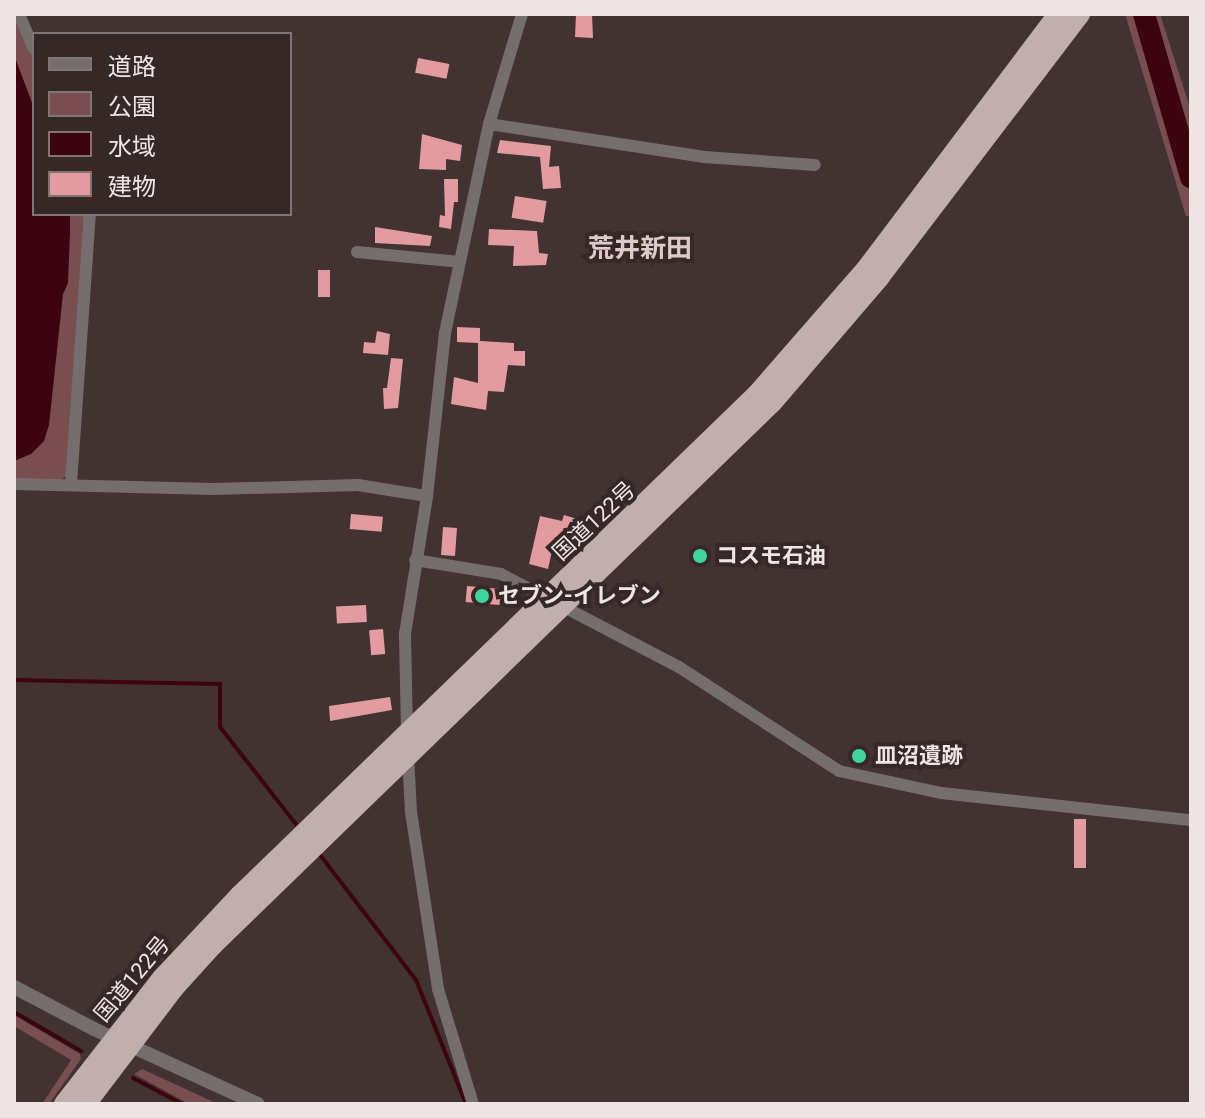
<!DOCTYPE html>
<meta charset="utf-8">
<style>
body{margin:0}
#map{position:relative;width:1205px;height:1118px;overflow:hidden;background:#423232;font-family:Roboto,"Noto Sans JP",sans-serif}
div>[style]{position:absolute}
.green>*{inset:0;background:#784e50}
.water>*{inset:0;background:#3b040f}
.stream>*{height:4px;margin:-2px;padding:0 2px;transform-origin:2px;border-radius:2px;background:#3b040f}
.river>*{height:22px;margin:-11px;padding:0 11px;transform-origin:11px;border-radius:11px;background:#3b040f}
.building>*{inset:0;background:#e29c9f;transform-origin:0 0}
.minor>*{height:12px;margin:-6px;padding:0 6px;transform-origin:6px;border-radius:6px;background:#766e6e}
.tertiary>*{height:14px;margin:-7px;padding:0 7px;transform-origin:7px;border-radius:7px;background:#766e6e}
.trunk>*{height:20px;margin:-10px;padding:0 10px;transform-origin:10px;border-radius:10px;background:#c1aeae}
.dots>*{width:22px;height:22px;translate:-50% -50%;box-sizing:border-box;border:4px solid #372828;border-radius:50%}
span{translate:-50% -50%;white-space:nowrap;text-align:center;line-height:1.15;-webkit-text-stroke:8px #372828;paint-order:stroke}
.street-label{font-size:22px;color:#f0e5e5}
.poi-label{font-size:22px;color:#f0e5e5;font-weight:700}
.left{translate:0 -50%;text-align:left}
.quarter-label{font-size:26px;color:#dfcacb;font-weight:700}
.frame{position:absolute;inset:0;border:16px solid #f0e5e5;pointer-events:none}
.legend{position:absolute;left:32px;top:32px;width:260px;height:184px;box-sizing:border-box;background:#372828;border:2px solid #817474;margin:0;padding:10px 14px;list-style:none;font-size:24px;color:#f0e5e5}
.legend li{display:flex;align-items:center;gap:16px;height:40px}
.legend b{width:40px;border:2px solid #817474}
</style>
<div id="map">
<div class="green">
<div style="clip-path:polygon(14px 14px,34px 54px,34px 214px,86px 214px,68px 475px,59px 481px,14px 481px)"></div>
<div style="clip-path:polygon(1125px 14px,1139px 14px,1145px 32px,1191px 197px,1191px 216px,1186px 216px,1184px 210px)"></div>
<div style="clip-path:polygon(1149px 14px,1160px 14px,1191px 111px,1191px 159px)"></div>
<div style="clip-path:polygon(14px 1015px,80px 1054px,81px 1059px,49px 1104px,42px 1104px,71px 1060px,14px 1026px)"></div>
<div style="clip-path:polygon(142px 1069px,218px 1104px,189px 1104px,134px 1074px)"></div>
</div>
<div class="water">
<div style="clip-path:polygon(14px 55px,34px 108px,34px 214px,70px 214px,70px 233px,68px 283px,63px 294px,49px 425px,44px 441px,31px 454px,14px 461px)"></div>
</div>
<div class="stream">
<div style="left:14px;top:680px;width:206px;rotate:1.1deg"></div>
<div style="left:220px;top:684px;width:43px;rotate:90deg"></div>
<div style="left:220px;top:727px;width:128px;rotate:52deg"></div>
<div style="left:317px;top:851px;width:163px;rotate:52.5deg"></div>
<div style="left:416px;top:980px;width:134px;rotate:68deg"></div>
<div style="left:14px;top:1012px;width:78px;rotate:30.2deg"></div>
<div style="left:133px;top:1078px;width:55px;rotate:28deg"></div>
</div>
<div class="river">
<div style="left:1144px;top:14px;width:170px;rotate:73.9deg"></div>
</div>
<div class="building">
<div style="clip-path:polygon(576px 14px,592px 14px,593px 38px,575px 37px)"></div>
<div style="left:418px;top:58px;width:32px;height:15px;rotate:11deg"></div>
<div style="clip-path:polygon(422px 134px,462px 145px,460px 161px,446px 159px,446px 170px,419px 169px)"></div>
<div style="clip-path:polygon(500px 140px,551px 146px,549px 167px,559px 166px,561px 188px,543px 189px,540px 157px,497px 153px)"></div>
<div style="clip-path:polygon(444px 179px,458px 179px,458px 202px,454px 202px,451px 229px,439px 227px,440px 215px,445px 216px)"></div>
<div style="left:515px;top:196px;width:32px;height:22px;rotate:9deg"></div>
<div style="clip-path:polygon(375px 227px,432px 236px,430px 246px,375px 243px)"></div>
<div style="clip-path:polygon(489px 229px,537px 231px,539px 253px,548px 254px,546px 265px,513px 266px,514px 246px,488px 245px)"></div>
<div style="left:318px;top:270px;width:12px;height:27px"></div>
<div style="clip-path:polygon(457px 327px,480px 328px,480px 341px,514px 343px,514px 351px,525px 351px,525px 366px,508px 365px,504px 392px,488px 391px,486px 410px,451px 404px,454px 377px,478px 383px,478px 343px,457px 342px)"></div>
<div style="clip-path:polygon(377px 331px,390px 334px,388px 355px,363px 353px,364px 342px,375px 343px)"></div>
<div style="clip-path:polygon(391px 358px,403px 359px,398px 408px,384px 409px,383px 388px,387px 388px)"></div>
<div style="left:351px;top:514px;width:32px;height:15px;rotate:5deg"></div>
<div style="clip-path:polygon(564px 515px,587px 522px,581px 544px,555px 537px,548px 569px,529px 564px,540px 516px,562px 521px)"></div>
<div style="left:443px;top:527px;width:14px;height:28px;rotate:4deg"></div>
<div style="left:467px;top:586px;width:34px;height:16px;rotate:5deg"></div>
<div style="left:366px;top:605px;width:17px;height:30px;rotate:87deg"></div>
<div style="left:383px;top:629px;width:25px;height:14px;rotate:85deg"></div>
<div style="clip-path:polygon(390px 697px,392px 710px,330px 721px,329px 706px)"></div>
<div style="left:1074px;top:819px;width:12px;height:49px"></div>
</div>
<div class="minor">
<div style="left:19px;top:14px;width:38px;rotate:67deg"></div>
<div style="left:489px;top:124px;width:218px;rotate:8.7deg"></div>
<div style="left:704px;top:157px;width:111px;rotate:4.1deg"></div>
<div style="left:357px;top:252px;width:103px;rotate:5.5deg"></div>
<div style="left:14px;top:484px;width:200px;rotate:1.4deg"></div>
<div style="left:214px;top:489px;width:144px;rotate:-1.6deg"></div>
<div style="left:358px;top:485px;width:70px;rotate:9.1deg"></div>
<div style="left:71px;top:484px;width:271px;rotate:-86deg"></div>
<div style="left:415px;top:560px;width:87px;rotate:9.2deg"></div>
<div style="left:501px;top:574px;width:201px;rotate:27.6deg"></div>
<div style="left:679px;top:667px;width:191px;rotate:33deg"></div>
<div style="left:839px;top:771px;width:104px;rotate:12.2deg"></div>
<div style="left:941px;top:793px;width:251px;rotate:6.2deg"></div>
<div style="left:407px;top:732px;width:98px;rotate:-91.2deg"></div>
<div style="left:405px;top:634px;width:140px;rotate:-80.9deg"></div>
<div style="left:427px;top:496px;width:164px;rotate:-83.7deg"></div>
<div style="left:445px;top:333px;width:214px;rotate:-78.1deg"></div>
<div style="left:489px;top:124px;width:115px;rotate:-73.3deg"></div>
<div style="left:408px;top:755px;width:57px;rotate:87deg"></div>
<div style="left:411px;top:812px;width:179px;rotate:81.3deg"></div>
<div style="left:438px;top:989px;width:120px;rotate:73.1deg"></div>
</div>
<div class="tertiary">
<div style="left:14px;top:987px;width:90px;rotate:27.7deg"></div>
<div style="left:94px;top:1029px;width:180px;rotate:24.6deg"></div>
</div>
<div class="trunk">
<div style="left:64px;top:1104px;width:160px;rotate:-52.1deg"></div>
<div style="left:162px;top:978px;width:114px;rotate:-46.8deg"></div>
<div style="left:240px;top:895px;width:720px;rotate:-44.1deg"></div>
<div style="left:757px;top:394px;width:166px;rotate:-48.9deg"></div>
<div style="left:866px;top:269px;width:319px;rotate:-53deg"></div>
<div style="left:86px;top:1104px;width:146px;rotate:-52.8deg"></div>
<div style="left:174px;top:988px;width:58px;rotate:-47.8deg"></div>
<div style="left:213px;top:945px;width:779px;rotate:-44.12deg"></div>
<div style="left:772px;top:403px;width:165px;rotate:-49.4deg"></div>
<div style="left:879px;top:278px;width:332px;rotate:-52.7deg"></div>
</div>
<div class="dots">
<div style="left:700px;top:556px;background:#40d4a1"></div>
<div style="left:482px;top:596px;background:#40d4a1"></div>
<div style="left:859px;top:756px;background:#40d4a1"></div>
</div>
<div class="street-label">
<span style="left:594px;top:521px;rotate:-43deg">国道122号</span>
<span style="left:132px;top:979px;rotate:-50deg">国道122号</span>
</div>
<div class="poi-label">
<span class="left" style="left:716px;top:556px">コスモ石油</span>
<span class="left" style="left:498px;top:596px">セブン-イレブン</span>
<span class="left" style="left:875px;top:756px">皿沼遺跡</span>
</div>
<div class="quarter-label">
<span style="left:640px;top:249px">荒井新田</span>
</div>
<div class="frame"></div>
<ul class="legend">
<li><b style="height:10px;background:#766e6e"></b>道路</li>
<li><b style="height:22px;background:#784e50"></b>公園</li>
<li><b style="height:22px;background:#3b040f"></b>水域</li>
<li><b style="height:22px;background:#e29c9f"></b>建物</li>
</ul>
</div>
